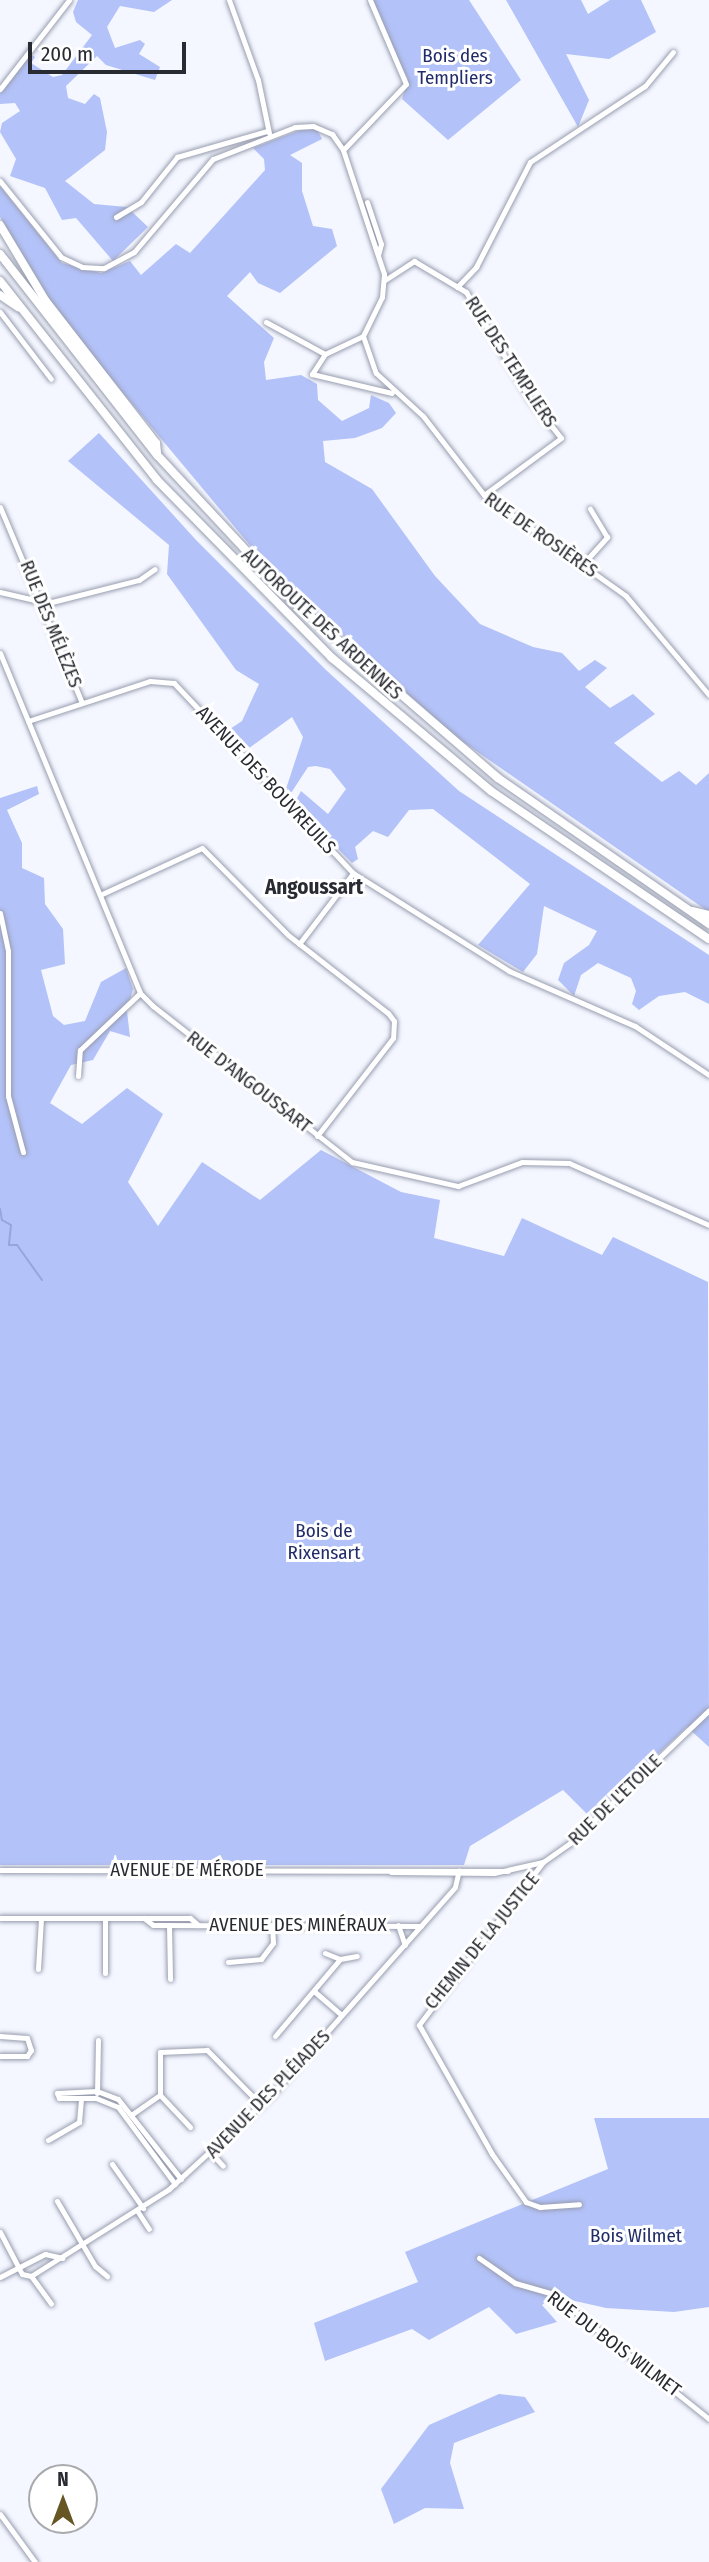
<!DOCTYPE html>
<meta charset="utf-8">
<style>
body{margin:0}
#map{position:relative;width:709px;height:2562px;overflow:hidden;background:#f4f7ff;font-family:"Fira Sans Condensed",sans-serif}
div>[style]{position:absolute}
.forest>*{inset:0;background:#b3c2f8}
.stream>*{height:2px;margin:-1px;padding:0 1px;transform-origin:1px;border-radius:1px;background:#97a6da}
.roads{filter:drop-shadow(0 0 2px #989daf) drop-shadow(0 0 2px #989daf)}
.minor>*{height:5px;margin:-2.5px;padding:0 2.5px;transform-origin:2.5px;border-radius:2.5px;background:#fff}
.highway>*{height:8px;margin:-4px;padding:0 4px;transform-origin:4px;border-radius:4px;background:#fff}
span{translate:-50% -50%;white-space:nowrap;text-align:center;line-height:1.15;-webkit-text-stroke:6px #fff;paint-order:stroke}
.park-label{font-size:19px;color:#212c69}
.street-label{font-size:19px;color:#292b32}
.neighbourhood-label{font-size:21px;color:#292b32;font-weight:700}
.north{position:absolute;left:28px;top:2464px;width:70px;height:70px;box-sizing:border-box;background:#fff;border:2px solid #a9aaad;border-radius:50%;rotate:0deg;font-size:19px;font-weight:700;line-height:28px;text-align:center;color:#292b32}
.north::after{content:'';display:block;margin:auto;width:24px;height:32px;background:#665623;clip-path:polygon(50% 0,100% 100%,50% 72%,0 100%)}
.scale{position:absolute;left:28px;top:42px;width:158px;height:32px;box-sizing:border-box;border:4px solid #292b32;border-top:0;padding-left:9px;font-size:21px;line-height:24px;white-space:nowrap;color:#292b32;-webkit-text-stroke:5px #fff;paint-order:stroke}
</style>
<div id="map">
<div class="forest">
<div style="clip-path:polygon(172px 0,154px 12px,120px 6px,107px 27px,115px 48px,140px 40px,145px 44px,139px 54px,160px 67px,155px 80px,106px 65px,97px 56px,66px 86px,68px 98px,85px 104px,94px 94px,100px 98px,107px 132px,105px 150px,65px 181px,94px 204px,127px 207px,148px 227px,113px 261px,76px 218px,62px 220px,45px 188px,10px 176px,16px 159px,0 132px,2px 123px,20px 111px,15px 103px,0 104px,0 93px,30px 54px,35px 57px,31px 63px,53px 77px,62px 75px,92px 35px,76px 22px,73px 12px,78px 0)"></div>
<div style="clip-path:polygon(367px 0,469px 0,521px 80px,448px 140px,402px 99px,408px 79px)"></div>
<div style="clip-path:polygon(506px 0,581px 0,588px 14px,610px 0,641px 0,656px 32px,609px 59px,566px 54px,589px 100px,578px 127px)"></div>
<div style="clip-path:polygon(306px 128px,317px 129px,322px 139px,290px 155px,302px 163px,302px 191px,313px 226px,332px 229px,337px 246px,280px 293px,258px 283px,250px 272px,227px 296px,274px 338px,264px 362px,266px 380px,301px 375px,317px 384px,318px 400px,342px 421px,369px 408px,371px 395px,389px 403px,396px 413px,382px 428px,355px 438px,323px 441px,325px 462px,372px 489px,435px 576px,480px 624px,533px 647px,562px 653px,579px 671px,595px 660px,607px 668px,585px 687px,610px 708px,633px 694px,655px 714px,614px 743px,662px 782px,679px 771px,696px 785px,709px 773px,709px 912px,453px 735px,274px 574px,62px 320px,0 217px,0 186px,62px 263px,101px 273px,130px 261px,141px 275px,176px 244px,190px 253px,265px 170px,264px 159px,253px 148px)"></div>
<div style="clip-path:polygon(99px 433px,196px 540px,326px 670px,459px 791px,709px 955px,709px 1004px,685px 992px,659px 996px,639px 1010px,632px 1004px,636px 991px,631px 978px,598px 963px,581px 975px,574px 996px,558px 980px,564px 963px,589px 945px,597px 931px,544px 906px,537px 954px,523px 972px,478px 945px,530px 884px,433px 809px,409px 810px,388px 837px,373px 831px,355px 847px,358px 859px,352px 863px,294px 804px,301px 791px,328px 814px,346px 789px,330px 769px,316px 766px,308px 767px,291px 793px,286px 789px,303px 737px,292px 717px,245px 751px,227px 731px,242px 721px,259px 684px,236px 670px,167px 574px,169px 545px,68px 461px)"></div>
<div style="clip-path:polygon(37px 786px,39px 794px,7px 810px,22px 843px,22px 868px,44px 878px,45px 904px,63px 929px,65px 964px,41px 970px,53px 1016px,64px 1025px,85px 1021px,101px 982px,126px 968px,133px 989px,127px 1011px,130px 1037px,110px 1031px,93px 1060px,71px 1065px,50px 1103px,82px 1124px,127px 1088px,163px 1114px,128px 1182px,158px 1226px,202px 1162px,260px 1200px,321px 1150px,401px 1192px,440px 1200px,434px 1238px,504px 1256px,522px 1218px,602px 1255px,613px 1237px,708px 1282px,709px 1747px,687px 1727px,590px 1817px,563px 1790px,470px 1846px,464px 1865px,0 1865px,0 798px)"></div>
<div style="clip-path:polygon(594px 2118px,709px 2118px,709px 2307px,674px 2312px,606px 2308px,553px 2296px,542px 2305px,557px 2322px,516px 2334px,489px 2307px,429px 2340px,412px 2329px,325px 2361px,314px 2323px,418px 2282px,405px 2252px,608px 2169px)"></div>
<div style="clip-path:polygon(499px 2394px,525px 2397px,535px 2412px,454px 2443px,450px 2463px,464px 2509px,425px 2508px,394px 2524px,381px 2489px,429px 2425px)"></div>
</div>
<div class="stream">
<div style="left:0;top:1209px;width:11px;rotate:80deg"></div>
<div style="left:2px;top:1220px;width:10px;rotate:29deg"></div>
<div style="left:11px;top:1225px;width:20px;rotate:96deg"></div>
<div style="left:9px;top:1245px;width:8px"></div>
<div style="left:17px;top:1245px;width:43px;rotate:54.5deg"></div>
</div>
<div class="roads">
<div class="minor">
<div style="left:229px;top:0;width:85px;rotate:70.1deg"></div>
<div style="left:258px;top:80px;width:54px;rotate:78.3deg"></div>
<div style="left:0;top:89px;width:113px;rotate:-52.2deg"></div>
<div style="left:343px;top:150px;width:91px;rotate:-46.3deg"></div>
<div style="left:406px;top:84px;width:91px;rotate:-113.2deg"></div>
<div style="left:0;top:181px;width:97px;rotate:51.2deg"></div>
<div style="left:61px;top:257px;width:23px;rotate:25deg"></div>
<div style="left:82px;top:267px;width:22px;rotate:3deg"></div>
<div style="left:104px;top:268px;width:34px;rotate:-28deg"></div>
<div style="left:134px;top:252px;width:122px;rotate:-49.7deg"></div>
<div style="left:213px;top:159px;width:88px;rotate:-21.3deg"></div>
<div style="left:295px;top:127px;width:18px;rotate:-3deg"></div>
<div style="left:313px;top:126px;width:21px;rotate:23deg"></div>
<div style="left:332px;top:134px;width:19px;rotate:55deg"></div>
<div style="left:343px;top:150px;width:131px;rotate:71.7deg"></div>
<div style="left:384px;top:274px;width:23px;rotate:95deg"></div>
<div style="left:382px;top:297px;width:43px;rotate:116deg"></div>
<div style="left:363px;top:336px;width:39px;rotate:71deg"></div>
<div style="left:376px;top:373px;width:64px;rotate:42.5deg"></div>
<div style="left:423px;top:416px;width:100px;rotate:52.3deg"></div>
<div style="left:484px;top:495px;width:174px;rotate:35.4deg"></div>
<div style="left:626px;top:596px;width:129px;rotate:50deg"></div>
<div style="left:367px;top:202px;width:44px;rotate:71.6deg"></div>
<div style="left:381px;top:244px;width:11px;rotate:105deg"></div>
<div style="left:116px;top:217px;width:29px;rotate:-31deg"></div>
<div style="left:141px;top:202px;width:58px;rotate:-51.3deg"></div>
<div style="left:177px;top:157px;width:94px;rotate:-16.1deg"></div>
<div style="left:385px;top:280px;width:35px;rotate:-33deg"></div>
<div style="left:414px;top:261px;width:61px;rotate:30.8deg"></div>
<div style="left:466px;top:292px;width:126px;rotate:59deg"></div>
<div style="left:531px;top:400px;width:48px;rotate:51.7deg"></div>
<div style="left:561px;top:438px;width:96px;rotate:143.5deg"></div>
<div style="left:457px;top:287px;width:28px;rotate:-46deg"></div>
<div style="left:476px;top:267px;width:118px;rotate:-62.8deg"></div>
<div style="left:530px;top:162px;width:138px;rotate:-33.5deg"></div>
<div style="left:645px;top:86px;width:44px;rotate:-50.5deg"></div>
<div style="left:0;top:312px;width:84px;rotate:52.7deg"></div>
<div style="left:266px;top:322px;width:67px;rotate:28.5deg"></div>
<div style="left:363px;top:336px;width:42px;rotate:154.7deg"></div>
<div style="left:325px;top:354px;width:24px;rotate:123deg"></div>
<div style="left:312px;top:374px;width:82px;rotate:13.4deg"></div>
<div style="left:0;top:507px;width:212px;rotate:67.3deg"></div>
<div style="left:582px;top:565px;width:38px;rotate:-48deg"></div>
<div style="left:607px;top:537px;width:33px;rotate:-121deg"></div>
<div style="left:0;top:592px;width:49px;rotate:12.9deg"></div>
<div style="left:48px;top:603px;width:94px;rotate:-14.2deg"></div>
<div style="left:139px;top:580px;width:19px;rotate:-35deg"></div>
<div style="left:0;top:653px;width:368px;rotate:67.6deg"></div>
<div style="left:140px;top:993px;width:18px;rotate:45deg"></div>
<div style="left:153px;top:1006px;width:253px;rotate:38.1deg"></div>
<div style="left:352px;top:1162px;width:109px;rotate:12.8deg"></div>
<div style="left:458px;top:1186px;width:68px;rotate:-20.6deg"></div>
<div style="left:522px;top:1162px;width:47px;rotate:1.2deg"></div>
<div style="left:569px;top:1163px;width:153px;rotate:23.9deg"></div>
<div style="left:28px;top:721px;width:128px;rotate:-18.2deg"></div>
<div style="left:150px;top:681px;width:24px;rotate:5deg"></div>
<div style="left:174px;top:683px;width:261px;rotate:46.7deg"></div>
<div style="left:353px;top:873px;width:184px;rotate:32.1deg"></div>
<div style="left:509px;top:971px;width:137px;rotate:23.6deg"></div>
<div style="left:635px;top:1026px;width:89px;rotate:33.5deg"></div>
<div style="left:102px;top:894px;width:110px;rotate:-24.7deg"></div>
<div style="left:202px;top:848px;width:122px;rotate:45.3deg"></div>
<div style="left:288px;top:935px;width:127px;rotate:38deg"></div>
<div style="left:388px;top:1013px;width:10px;rotate:53deg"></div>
<div style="left:394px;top:1021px;width:17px;rotate:93deg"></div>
<div style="left:393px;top:1038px;width:124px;rotate:127.8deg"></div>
<div style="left:0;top:913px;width:39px;rotate:78deg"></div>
<div style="left:8px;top:951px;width:145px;rotate:90deg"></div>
<div style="left:8px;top:1096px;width:58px;rotate:75deg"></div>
<div style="left:299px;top:944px;width:89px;rotate:-52.7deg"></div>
<div style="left:78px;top:1076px;width:26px;rotate:-86deg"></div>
<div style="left:80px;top:1050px;width:83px;rotate:-43.5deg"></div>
<div style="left:543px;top:1862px;width:205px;rotate:127.3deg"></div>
<div style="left:419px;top:2025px;width:148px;rotate:60.5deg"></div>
<div style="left:492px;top:2154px;width:59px;rotate:54.7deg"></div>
<div style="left:526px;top:2202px;width:15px;rotate:20deg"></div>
<div style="left:540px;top:2207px;width:39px;rotate:-4deg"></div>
<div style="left:0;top:1870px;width:508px;rotate:0.11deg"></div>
<div style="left:391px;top:1872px;width:103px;rotate:0.6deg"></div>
<div style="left:494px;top:1873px;width:50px;rotate:-12.7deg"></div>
<div style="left:543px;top:1862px;width:33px;rotate:-35deg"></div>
<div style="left:570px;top:1843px;width:192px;rotate:-43.7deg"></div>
<div style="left:0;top:1918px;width:190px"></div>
<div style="left:190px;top:1918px;width:11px;rotate:41deg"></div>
<div style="left:144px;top:1918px;width:11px;rotate:38deg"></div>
<div style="left:153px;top:1925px;width:268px;rotate:0.2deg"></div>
<div style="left:169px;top:1925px;width:54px;rotate:88.9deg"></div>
<div style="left:398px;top:1925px;width:21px;rotate:71deg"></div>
<div style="left:325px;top:1953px;width:16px;rotate:22deg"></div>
<div style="left:340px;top:1959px;width:17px;rotate:-10deg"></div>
<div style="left:228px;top:1962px;width:33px;rotate:-5deg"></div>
<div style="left:261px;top:1959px;width:20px;rotate:-53deg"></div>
<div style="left:273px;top:1943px;width:18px;rotate:-93deg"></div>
<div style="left:38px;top:1969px;width:51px;rotate:-86.6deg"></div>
<div style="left:105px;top:1973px;width:55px;rotate:-90deg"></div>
<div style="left:315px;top:1992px;width:35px;rotate:41deg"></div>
<div style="left:0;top:2036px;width:27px;rotate:4deg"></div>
<div style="left:27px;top:2038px;width:13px;rotate:72deg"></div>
<div style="left:31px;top:2050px;width:7px;rotate:124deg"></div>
<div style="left:27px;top:2056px;width:27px;rotate:180deg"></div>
<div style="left:275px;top:2036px;width:101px;rotate:-49.8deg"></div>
<div style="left:97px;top:2093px;width:53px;rotate:-88.9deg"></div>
<div style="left:160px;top:2095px;width:43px;rotate:-90deg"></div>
<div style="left:160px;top:2052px;width:47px;rotate:-2.4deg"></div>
<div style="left:207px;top:2050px;width:77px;rotate:45.5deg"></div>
<div style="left:160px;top:2095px;width:44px;rotate:46.8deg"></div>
<div style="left:131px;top:2115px;width:35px;rotate:-35deg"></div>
<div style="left:48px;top:2140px;width:36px;rotate:-30deg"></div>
<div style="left:79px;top:2122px;width:24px;rotate:-85deg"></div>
<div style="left:212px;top:2154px;width:16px;rotate:47deg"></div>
<div style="left:112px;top:2164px;width:54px;rotate:54.8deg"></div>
<div style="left:175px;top:2184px;width:96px;rotate:-126.5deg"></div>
<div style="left:118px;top:2107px;width:24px;rotate:-158deg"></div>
<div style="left:96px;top:2098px;width:37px;rotate:180deg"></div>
<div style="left:59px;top:2098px;width:5px;rotate:-112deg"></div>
<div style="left:57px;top:2093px;width:40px;rotate:-2.9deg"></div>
<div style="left:97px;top:2091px;width:22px;rotate:21deg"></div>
<div style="left:118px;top:2099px;width:102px;rotate:51.8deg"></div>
<div style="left:57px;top:2201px;width:75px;rotate:59.7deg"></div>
<div style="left:95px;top:2266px;width:16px;rotate:40deg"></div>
<div style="left:138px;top:2212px;width:20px;rotate:57deg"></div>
<div style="left:0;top:2232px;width:47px;rotate:62.4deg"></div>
<div style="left:22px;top:2274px;width:9px;rotate:13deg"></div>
<div style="left:31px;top:2276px;width:163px;rotate:-32.2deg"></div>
<div style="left:169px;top:2189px;width:140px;rotate:-42.7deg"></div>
<div style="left:272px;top:2094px;width:276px;rotate:-48.5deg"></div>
<div style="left:455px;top:1887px;width:17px;rotate:-77deg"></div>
<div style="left:479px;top:2258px;width:44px;rotate:34.8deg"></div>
<div style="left:515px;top:2283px;width:40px;rotate:16deg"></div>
<div style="left:553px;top:2294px;width:200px;rotate:38.7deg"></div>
<div style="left:31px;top:2276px;width:34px;rotate:54deg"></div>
<div style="left:0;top:2277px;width:51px;rotate:-27.1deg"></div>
<div style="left:45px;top:2254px;width:18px;rotate:13deg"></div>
<div style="left:0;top:2514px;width:59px;rotate:53.9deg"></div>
</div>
<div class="highway">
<div style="left:0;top:225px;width:87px;rotate:59deg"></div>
<div style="left:45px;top:300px;width:181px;rotate:52.2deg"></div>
<div style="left:156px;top:443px;width:10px;rotate:84deg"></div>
<div style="left:0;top:254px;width:256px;rotate:52deg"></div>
<div style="left:158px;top:456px;width:200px;rotate:47deg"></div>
<div style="left:294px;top:602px;width:269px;rotate:40.8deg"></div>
<div style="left:498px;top:778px;width:257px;rotate:34.7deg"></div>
<div style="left:0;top:281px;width:253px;rotate:51.7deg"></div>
<div style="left:157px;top:480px;width:250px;rotate:45.5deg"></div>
<div style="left:332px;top:658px;width:207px;rotate:39.9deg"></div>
<div style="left:491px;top:791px;width:263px;rotate:34.2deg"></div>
<div style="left:0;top:295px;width:22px;rotate:34deg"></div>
<div style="left:692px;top:911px;width:17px;rotate:13deg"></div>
</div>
</div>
<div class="park-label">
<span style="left:455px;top:67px">Bois des<br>Templiers</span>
<span style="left:324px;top:1542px">Bois de<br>Rixensart</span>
<span style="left:636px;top:2236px">Bois Wilmet</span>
</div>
<div class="street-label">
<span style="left:511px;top:362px;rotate:57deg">RUE DES TEMPLIERS</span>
<span style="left:541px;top:535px;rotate:35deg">RUE DE ROSIÈRES</span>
<span style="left:51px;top:624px;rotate:68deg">RUE DES MÉLÈZES</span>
<span style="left:322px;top:624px;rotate:43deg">AUTOROUTE DES ARDENNES</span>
<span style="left:266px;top:780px;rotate:47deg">AVENUE DES BOUVREUILS</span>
<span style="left:249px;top:1082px;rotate:38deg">RUE D'ANGOUSSART</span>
<span style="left:615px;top:1800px;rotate:-44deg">RUE DE L'ETOILE</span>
<span style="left:187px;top:1870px">AVENUE DE MÉRODE</span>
<span style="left:298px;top:1925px">AVENUE DES MINÉRAUX</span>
<span style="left:482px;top:1941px;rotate:-51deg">CHEMIN DE LA JUSTICE</span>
<span style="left:268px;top:2094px;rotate:-46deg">AVENUE DES PLÉIADES</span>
<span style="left:614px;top:2344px;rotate:37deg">RUE DU BOIS WILMET</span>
</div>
<div class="neighbourhood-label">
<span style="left:314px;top:887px">Angoussart</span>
</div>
<div class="north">N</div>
<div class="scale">200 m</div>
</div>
